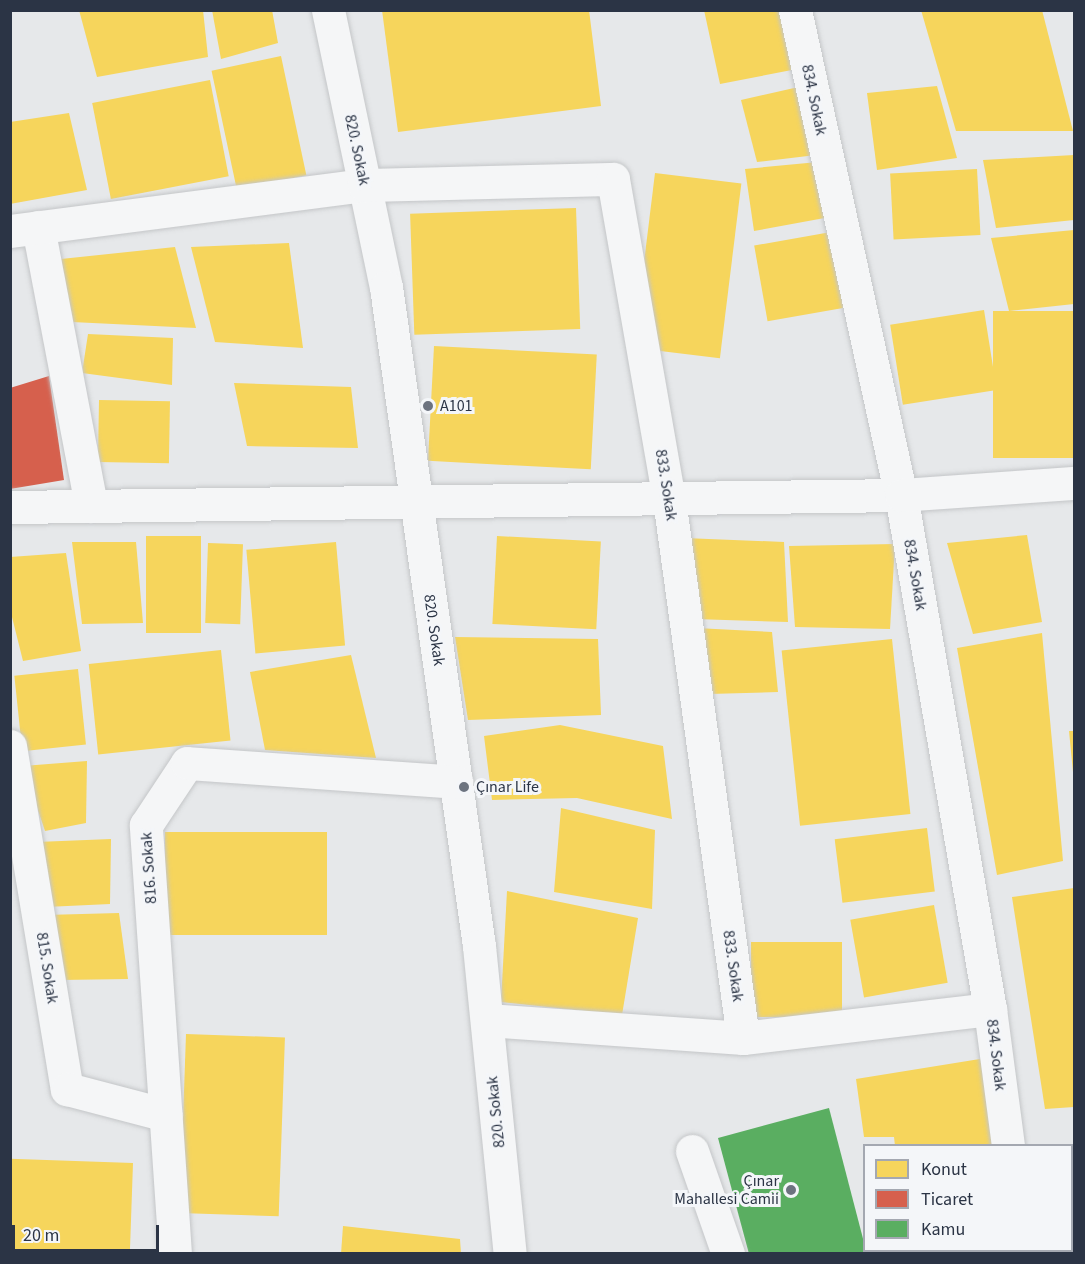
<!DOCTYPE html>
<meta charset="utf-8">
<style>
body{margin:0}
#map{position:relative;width:1085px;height:1264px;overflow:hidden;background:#e6e8ea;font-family:"Source Sans 3",sans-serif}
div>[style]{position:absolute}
.homes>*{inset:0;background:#f6d55c;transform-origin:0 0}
.shops>*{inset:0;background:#d6604d}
.public>*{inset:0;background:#5aae61}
.roads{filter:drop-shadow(0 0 2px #c4c6c8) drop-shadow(0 0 2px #c4c6c8)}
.minor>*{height:33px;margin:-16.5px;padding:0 16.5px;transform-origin:16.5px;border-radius:16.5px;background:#f5f6f7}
.dots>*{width:16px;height:16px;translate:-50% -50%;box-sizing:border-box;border:3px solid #f4f6f9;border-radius:50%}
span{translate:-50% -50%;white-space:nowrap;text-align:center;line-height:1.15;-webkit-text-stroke:6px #f4f6f9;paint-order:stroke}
.street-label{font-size:16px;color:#2b3445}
.poi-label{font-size:16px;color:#2b3445}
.left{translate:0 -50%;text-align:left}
.right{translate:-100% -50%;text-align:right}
.frame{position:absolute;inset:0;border:12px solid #2b3445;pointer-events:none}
.legend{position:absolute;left:863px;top:1144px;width:210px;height:108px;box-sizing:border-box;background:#f4f6f9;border:2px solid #a4a8b1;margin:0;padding:8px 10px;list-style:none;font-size:18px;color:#2b3445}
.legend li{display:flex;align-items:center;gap:12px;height:30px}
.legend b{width:30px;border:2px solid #a4a8b1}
.scale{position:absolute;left:12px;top:1225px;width:147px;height:27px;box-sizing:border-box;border:3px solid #2b3445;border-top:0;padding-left:8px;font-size:18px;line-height:21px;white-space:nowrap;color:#2b3445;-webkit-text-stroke:4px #f4f6f9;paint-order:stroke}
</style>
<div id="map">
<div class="homes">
<div style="clip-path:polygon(79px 10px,203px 10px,208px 57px,97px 77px)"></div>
<div style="clip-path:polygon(212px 10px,272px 10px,278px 43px,221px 59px)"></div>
<div style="clip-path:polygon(382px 10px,589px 10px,601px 106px,398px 132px)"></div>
<div style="clip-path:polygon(704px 10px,786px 10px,797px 69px,720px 84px)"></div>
<div style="clip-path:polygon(921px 10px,1042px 10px,1073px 131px,956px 131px)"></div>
<div style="left:281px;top:56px;width:122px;height:71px;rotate:78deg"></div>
<div style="left:210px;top:80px;width:98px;height:120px;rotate:79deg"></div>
<div style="clip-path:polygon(803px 86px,816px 155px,757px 162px,741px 100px)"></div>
<div style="clip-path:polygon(937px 86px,957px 158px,877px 170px,867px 93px)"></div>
<div style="clip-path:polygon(69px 113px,87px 190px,10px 204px,10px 122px)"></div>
<div style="clip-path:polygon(1074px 155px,1074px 220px,996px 228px,983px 160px)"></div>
<div style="clip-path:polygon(818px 162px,830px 217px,754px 231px,745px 169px)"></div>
<div style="left:977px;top:169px;width:66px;height:87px;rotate:87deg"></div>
<div style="left:655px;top:173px;width:87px;height:176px;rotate:7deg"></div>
<div style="left:576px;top:208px;width:121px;height:166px;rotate:88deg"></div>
<div style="clip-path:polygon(1074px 230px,1074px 304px,1009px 311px,991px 238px)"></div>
<div style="left:831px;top:232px;width:77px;height:78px;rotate:80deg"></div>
<div style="clip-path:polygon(289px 243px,303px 348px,215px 342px,191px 247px)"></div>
<div style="clip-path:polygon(175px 247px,196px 328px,72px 322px,61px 259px)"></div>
<div style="left:984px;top:310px;width:81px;height:95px;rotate:81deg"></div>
<div style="left:1074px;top:311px;width:147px;height:81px;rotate:90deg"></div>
<div style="clip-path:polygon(88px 334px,173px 338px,172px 385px,82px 373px)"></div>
<div style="left:434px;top:346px;width:163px;height:115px;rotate:3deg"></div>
<div style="clip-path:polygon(234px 383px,351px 387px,358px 448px,247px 446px)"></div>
<div style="left:99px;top:400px;width:71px;height:62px;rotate:1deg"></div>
<div style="clip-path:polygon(1027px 535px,1042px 622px,973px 634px,947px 543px)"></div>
<div style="left:146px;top:536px;width:55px;height:97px"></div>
<div style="left:497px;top:536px;width:104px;height:88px;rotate:3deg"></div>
<div style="clip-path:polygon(684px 538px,784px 542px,788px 622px,694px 619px)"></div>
<div style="clip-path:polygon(72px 542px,136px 542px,143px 623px,82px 624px)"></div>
<div style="left:336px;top:542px;width:104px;height:90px;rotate:85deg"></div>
<div style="left:208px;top:543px;width:35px;height:80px;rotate:2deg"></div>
<div style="clip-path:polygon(895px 544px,890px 629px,795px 627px,789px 546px)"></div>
<div style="clip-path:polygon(66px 553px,81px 651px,23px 661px,10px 609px,10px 557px)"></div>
<div style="clip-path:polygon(696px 628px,772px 632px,778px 692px,709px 694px)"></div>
<div style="clip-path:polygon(1042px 633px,1063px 861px,997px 875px,957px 648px)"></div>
<div style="clip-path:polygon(455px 637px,598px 639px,601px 715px,468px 720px)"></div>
<div style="left:892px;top:639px;width:176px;height:111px;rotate:84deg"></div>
<div style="left:221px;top:650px;width:91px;height:133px;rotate:84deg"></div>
<div style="clip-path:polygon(351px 655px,376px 758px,265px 750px,250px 672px)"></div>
<div style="left:78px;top:669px;width:76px;height:64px;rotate:84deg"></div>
<div style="clip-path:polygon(560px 725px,663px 746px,672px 819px,577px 798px,492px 800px,484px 736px)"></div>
<div style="clip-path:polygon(1069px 731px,1074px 731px,1074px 772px,1073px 772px)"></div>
<div style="clip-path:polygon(87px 761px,86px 823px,45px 831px,23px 766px)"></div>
<div style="clip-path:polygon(561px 808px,655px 830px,652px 909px,554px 892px)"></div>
<div style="left:927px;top:828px;width:64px;height:93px;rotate:83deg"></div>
<div style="left:327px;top:832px;width:103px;height:162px;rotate:90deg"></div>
<div style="clip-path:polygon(111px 839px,110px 904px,46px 907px,37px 842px)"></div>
<div style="clip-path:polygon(1074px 888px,1074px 1107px,1045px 1109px,1012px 897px)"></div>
<div style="clip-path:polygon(507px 891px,638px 918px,622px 1015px,501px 1002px)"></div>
<div style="left:934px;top:905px;width:79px;height:85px;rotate:80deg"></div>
<div style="clip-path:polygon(119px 913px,128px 979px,60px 980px,45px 915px)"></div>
<div style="left:751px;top:942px;width:91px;height:75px"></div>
<div style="left:186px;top:1034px;width:99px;height:179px;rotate:2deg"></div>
<div style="clip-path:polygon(986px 1058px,996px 1146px,895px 1146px,894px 1137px,864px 1137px,856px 1079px)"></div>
<div style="left:133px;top:1163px;width:91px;height:123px;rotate:92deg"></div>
<div style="clip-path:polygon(343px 1226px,460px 1239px,461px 1254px,341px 1254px)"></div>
<div style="clip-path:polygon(905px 1250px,943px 1250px,943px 1252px,905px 1254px)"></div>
</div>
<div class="shops">
<div style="clip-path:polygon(49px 376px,64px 480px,10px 489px,10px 388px)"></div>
</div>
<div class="public">
<div style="clip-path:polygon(829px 1108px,867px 1254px,749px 1254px,718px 1138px)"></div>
</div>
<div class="roads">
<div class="minor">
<div style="left:328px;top:10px;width:283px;rotate:78.2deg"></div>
<div style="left:386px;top:287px;width:666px;rotate:81.97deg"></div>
<div style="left:479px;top:946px;width:310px;rotate:84.3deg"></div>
<div style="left:795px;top:10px;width:496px;rotate:77.7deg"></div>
<div style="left:901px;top:495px;width:522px;rotate:80.18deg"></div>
<div style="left:990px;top:1009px;width:138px;rotate:82.5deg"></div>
<div style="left:38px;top:227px;width:284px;rotate:79.2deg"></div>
<div style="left:10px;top:231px;width:357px;rotate:-7.4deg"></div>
<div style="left:364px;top:185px;width:249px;rotate:-1.4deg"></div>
<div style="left:613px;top:179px;width:325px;rotate:80.1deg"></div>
<div style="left:669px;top:499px;width:544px;rotate:82.18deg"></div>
<div style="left:10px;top:507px;width:891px;rotate:-0.77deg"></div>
<div style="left:901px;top:495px;width:173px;rotate:-4deg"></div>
<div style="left:10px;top:746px;width:348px;rotate:80.6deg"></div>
<div style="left:67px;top:1089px;width:102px;rotate:14.7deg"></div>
<div style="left:487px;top:1020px;width:257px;rotate:4deg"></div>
<div style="left:743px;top:1038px;width:249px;rotate:-6.7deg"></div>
<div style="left:692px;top:1151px;width:109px;rotate:70.7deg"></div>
<div style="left:1021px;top:1250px;width:4px;rotate:90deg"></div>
<div style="left:175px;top:1254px;width:430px;rotate:-93.9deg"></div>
<div style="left:146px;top:825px;width:74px;rotate:-56.5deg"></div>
<div style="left:187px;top:763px;width:270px;rotate:4deg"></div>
</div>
</div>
<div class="dots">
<div style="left:428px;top:406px;background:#6c737f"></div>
<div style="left:464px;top:787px;background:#6c737f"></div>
<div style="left:791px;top:1190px;background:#6c737f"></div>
</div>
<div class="street-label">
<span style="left:814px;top:100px;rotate:78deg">834. Sokak</span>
<span style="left:357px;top:150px;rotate:78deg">820. Sokak</span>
<span style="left:666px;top:485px;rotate:81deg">833. Sokak</span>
<span style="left:915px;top:575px;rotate:80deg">834. Sokak</span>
<span style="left:434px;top:630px;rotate:82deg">820. Sokak</span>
<span style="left:149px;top:868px;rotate:-94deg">816. Sokak</span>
<span style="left:733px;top:966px;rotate:82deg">833. Sokak</span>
<span style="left:47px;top:968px;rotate:81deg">815. Sokak</span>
<span style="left:996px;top:1055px;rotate:83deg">834. Sokak</span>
<span style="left:496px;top:1112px;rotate:-96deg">820. Sokak</span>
</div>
<div class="poi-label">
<span class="left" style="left:440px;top:406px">A101</span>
<span class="left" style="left:476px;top:787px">Çınar Life</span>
<span class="right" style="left:779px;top:1190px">Çınar<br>Mahallesi Camii</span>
</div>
<div class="frame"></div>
<ul class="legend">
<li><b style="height:16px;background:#f6d55c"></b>Konut</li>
<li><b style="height:16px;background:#d6604d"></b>Ticaret</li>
<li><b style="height:16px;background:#5aae61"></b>Kamu</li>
</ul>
<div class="scale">20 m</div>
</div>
